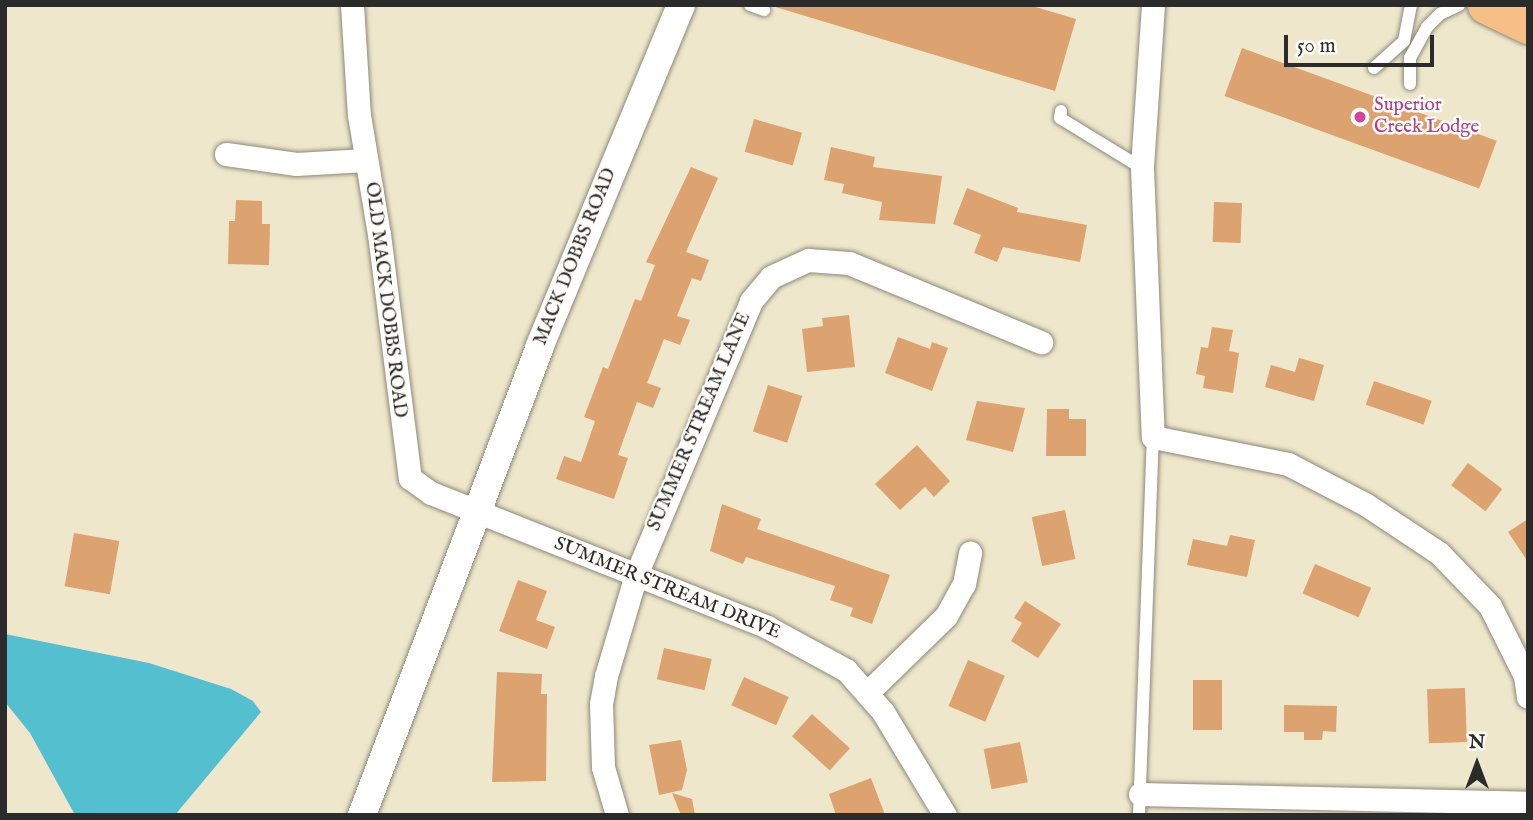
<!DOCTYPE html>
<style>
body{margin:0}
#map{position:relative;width:1533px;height:820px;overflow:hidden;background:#efe7cb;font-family:"IM FELL English",serif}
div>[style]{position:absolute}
.water>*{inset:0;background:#54bfcf}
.building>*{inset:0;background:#dca270;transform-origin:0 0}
.roads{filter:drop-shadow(0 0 2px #8d897b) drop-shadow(0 0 2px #8d897b)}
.service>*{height:12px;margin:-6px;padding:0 6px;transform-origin:6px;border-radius:6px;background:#fff}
.minor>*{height:23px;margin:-11.5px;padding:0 11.5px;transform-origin:11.5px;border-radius:11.5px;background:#fff}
.tertiary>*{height:28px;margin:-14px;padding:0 14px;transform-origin:14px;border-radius:14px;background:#fff}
.primary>*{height:37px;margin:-18.5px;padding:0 18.5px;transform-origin:18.5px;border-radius:18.5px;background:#f7be87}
.dots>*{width:19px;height:19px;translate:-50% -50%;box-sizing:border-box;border:4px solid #fdfcf7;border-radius:50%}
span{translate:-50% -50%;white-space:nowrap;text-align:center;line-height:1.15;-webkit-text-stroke:5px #fdfcf7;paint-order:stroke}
.hotel-label{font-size:19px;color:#b23c85}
.left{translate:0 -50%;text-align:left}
.street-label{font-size:19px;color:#2b2b2b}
.frame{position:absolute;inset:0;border:7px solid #2b2b2b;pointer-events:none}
.north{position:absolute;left:1442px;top:729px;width:70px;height:70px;-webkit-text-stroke:5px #fdfcf7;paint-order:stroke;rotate:0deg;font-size:19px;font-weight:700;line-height:28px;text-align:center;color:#2b2b2b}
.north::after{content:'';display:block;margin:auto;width:24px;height:32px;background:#2b2b2b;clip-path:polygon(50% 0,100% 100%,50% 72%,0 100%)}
.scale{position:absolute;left:1284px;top:35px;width:150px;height:32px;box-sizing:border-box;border:4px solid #2b2b2b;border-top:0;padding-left:9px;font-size:21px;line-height:24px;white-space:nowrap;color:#2b2b2b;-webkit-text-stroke:5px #fdfcf7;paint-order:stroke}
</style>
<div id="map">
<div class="water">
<div style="clip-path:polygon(5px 634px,149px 663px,231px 689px,253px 701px,261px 712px,175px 815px,75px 815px,30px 733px,5px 702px)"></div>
</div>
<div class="building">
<div style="clip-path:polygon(1029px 5px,1076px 19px,1055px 91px,772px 6px)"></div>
<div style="left:1242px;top:48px;width:271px;height:51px;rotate:20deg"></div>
<div style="left:754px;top:119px;width:50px;height:34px;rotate:16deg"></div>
<div style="clip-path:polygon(831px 147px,875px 157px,873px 167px,942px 176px,935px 224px,879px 220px,882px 202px,842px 193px,844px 184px,824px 180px)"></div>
<div style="clip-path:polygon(691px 167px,718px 178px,686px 252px,709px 260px,701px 281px,692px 278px,677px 316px,690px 320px,680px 345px,664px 339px,647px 383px,661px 388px,653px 408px,637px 402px,618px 455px,628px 458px,614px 499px,556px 479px,564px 456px,581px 462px,595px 421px,584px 417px,603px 367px,608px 369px,635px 299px,641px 301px,655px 265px,646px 262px)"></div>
<div style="clip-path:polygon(967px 188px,1018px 208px,1017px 212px,1087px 225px,1080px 262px,1003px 247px,997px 262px,974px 253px,981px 235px,953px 224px)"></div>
<div style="clip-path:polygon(236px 200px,262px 201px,262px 224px,270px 224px,269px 265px,228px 264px,229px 221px,235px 221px)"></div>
<div style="left:1214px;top:202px;width:28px;height:40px;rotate:2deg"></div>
<div style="clip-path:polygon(849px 315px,855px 367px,807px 372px,802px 329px,823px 326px,822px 318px)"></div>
<div style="clip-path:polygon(1212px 327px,1233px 330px,1229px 351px,1239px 353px,1233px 393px,1203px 388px,1205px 376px,1196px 374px,1201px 347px,1208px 348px)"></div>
<div style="clip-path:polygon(898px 337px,930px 349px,932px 342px,948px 348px,932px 391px,885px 373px)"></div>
<div style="clip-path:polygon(1299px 358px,1324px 365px,1314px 401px,1265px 387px,1271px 365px,1295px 372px)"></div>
<div style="left:1374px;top:381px;width:61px;height:25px;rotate:19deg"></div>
<div style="left:768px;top:385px;width:36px;height:49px;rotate:18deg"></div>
<div style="clip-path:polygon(977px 401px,1025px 408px,1013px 452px,966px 440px)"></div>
<div style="clip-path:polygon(1047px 409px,1069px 409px,1069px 419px,1086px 419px,1086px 456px,1046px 456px)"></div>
<div style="clip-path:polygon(917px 445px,950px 481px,934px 497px,925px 487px,900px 510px,875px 484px)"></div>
<div style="left:1468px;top:463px;width:43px;height:28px;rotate:37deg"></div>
<div style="clip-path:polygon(722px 504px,761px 519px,757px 529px,890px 575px,872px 624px,850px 616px,853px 608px,830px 600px,835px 586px,746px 557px,743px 564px,710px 551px)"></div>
<div style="left:1065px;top:510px;width:50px;height:34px;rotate:78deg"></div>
<div style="clip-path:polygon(1528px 519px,1528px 562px,1508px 532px)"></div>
<div style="left:74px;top:533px;width:46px;height:54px;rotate:10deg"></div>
<div style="clip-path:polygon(1230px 535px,1255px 540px,1247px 577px,1187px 565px,1193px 539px,1227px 546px)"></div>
<div style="left:1315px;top:564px;width:61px;height:32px;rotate:23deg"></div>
<div style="clip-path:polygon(518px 580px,547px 591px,536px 620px,555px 627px,547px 649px,499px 631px)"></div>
<div style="clip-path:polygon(1025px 601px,1061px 624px,1038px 658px,1011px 641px,1022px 623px,1014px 618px)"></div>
<div style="left:664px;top:648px;width:49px;height:32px;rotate:13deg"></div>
<div style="left:968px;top:660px;width:40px;height:50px;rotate:23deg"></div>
<div style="clip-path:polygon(497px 672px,542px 674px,541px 694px,547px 694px,546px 781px,492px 782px)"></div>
<div style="left:744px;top:677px;width:49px;height:31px;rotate:24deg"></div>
<div style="left:1193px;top:680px;width:29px;height:50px"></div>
<div style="left:1465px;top:688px;width:54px;height:38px;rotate:88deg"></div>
<div style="clip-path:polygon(1284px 705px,1337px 706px,1336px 732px,1323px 731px,1322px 740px,1304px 740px,1304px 732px,1284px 732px)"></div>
<div style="left:812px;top:714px;width:51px;height:30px;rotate:42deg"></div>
<div style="clip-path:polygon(681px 740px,687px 770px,682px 790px,659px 795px,649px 745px)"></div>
<div style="left:1020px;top:742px;width:41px;height:37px;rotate:79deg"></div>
<div style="clip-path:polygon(871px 778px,885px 815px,836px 815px,829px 794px)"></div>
<div style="clip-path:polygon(672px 793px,692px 799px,695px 815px,681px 815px)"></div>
</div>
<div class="roads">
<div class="service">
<div style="left:750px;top:5px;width:15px;rotate:20deg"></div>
<div style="left:1374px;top:68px;width:40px;rotate:-42deg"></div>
<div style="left:1404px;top:41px;width:37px;rotate:-79deg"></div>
<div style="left:1410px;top:84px;width:26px;rotate:-90deg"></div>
<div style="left:1410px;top:58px;width:35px;rotate:-61deg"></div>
<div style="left:1427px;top:27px;width:18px;rotate:-45deg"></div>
<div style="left:1440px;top:14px;width:21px;rotate:-25deg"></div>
<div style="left:1061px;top:111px;width:7px;rotate:98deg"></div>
<div style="left:1060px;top:118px;width:96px;rotate:31.4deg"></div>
<div style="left:1139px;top:815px;width:378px;rotate:-87.9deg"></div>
</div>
<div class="minor">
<div style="left:352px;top:5px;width:110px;rotate:86.4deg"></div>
<div style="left:359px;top:115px;width:121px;rotate:80.5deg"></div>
<div style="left:379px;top:234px;width:246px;rotate:82.8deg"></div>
<div style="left:410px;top:478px;width:26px;rotate:36deg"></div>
<div style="left:431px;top:493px;width:362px;rotate:21.7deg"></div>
<div style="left:767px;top:627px;width:90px;rotate:28.6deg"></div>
<div style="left:846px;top:670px;width:56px;rotate:48.6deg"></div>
<div style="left:883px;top:712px;width:120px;rotate:59deg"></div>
<div style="left:1153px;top:5px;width:163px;rotate:93.9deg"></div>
<div style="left:1142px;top:168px;width:269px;rotate:87.7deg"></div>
<div style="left:1153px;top:437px;width:138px;rotate:11.3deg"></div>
<div style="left:1288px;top:464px;width:87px;rotate:27.5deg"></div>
<div style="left:1365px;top:504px;width:89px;rotate:33.5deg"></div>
<div style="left:1439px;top:553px;width:74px;rotate:46.1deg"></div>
<div style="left:1490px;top:606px;width:78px;rotate:63.4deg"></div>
<div style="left:1525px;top:676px;width:21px;rotate:82deg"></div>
<div style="left:226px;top:154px;width:71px;rotate:8.1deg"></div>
<div style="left:296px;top:164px;width:70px;rotate:-3.3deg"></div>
<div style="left:867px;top:693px;width:110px;rotate:-44.3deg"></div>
<div style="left:946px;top:616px;width:37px;rotate:-61deg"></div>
<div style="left:964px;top:584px;width:32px;rotate:-79deg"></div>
<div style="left:1140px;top:794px;width:388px;rotate:1.3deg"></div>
<div style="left:617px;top:815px;width:50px;rotate:-106.3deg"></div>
<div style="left:603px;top:767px;width:63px;rotate:-91.8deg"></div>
<div style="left:601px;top:704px;width:28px;rotate:-80deg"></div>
<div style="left:606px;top:676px;width:105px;rotate:-73.5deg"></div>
<div style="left:636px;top:575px;width:297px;rotate:-67.2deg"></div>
<div style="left:751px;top:301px;width:31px;rotate:-50deg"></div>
<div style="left:771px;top:277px;width:41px;rotate:-24.7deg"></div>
<div style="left:808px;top:260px;width:41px;rotate:4.2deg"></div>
<div style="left:849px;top:263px;width:208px;rotate:22.4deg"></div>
</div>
<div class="tertiary">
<div style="left:362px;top:815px;width:499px;rotate:-69.2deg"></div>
<div style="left:539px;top:348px;width:371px;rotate:-67.5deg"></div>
</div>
<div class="primary">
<div style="left:1486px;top:5px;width:47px;rotate:25.5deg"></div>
</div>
</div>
<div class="dots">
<div style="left:1360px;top:117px;background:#d1479c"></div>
</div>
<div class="hotel-label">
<span class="left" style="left:1374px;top:117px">Superior<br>Creek Lodge</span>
</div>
<div class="street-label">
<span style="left:576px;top:257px;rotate:-68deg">MACK DOBBS ROAD</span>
<span style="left:385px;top:300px;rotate:83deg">OLD MACK DOBBS ROAD</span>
<span style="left:700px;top:422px;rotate:-67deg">SUMMER STREAM LANE</span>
<span style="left:667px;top:589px;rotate:22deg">SUMMER STREAM DRIVE</span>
</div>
<div class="frame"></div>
<div class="north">N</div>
<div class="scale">50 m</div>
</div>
